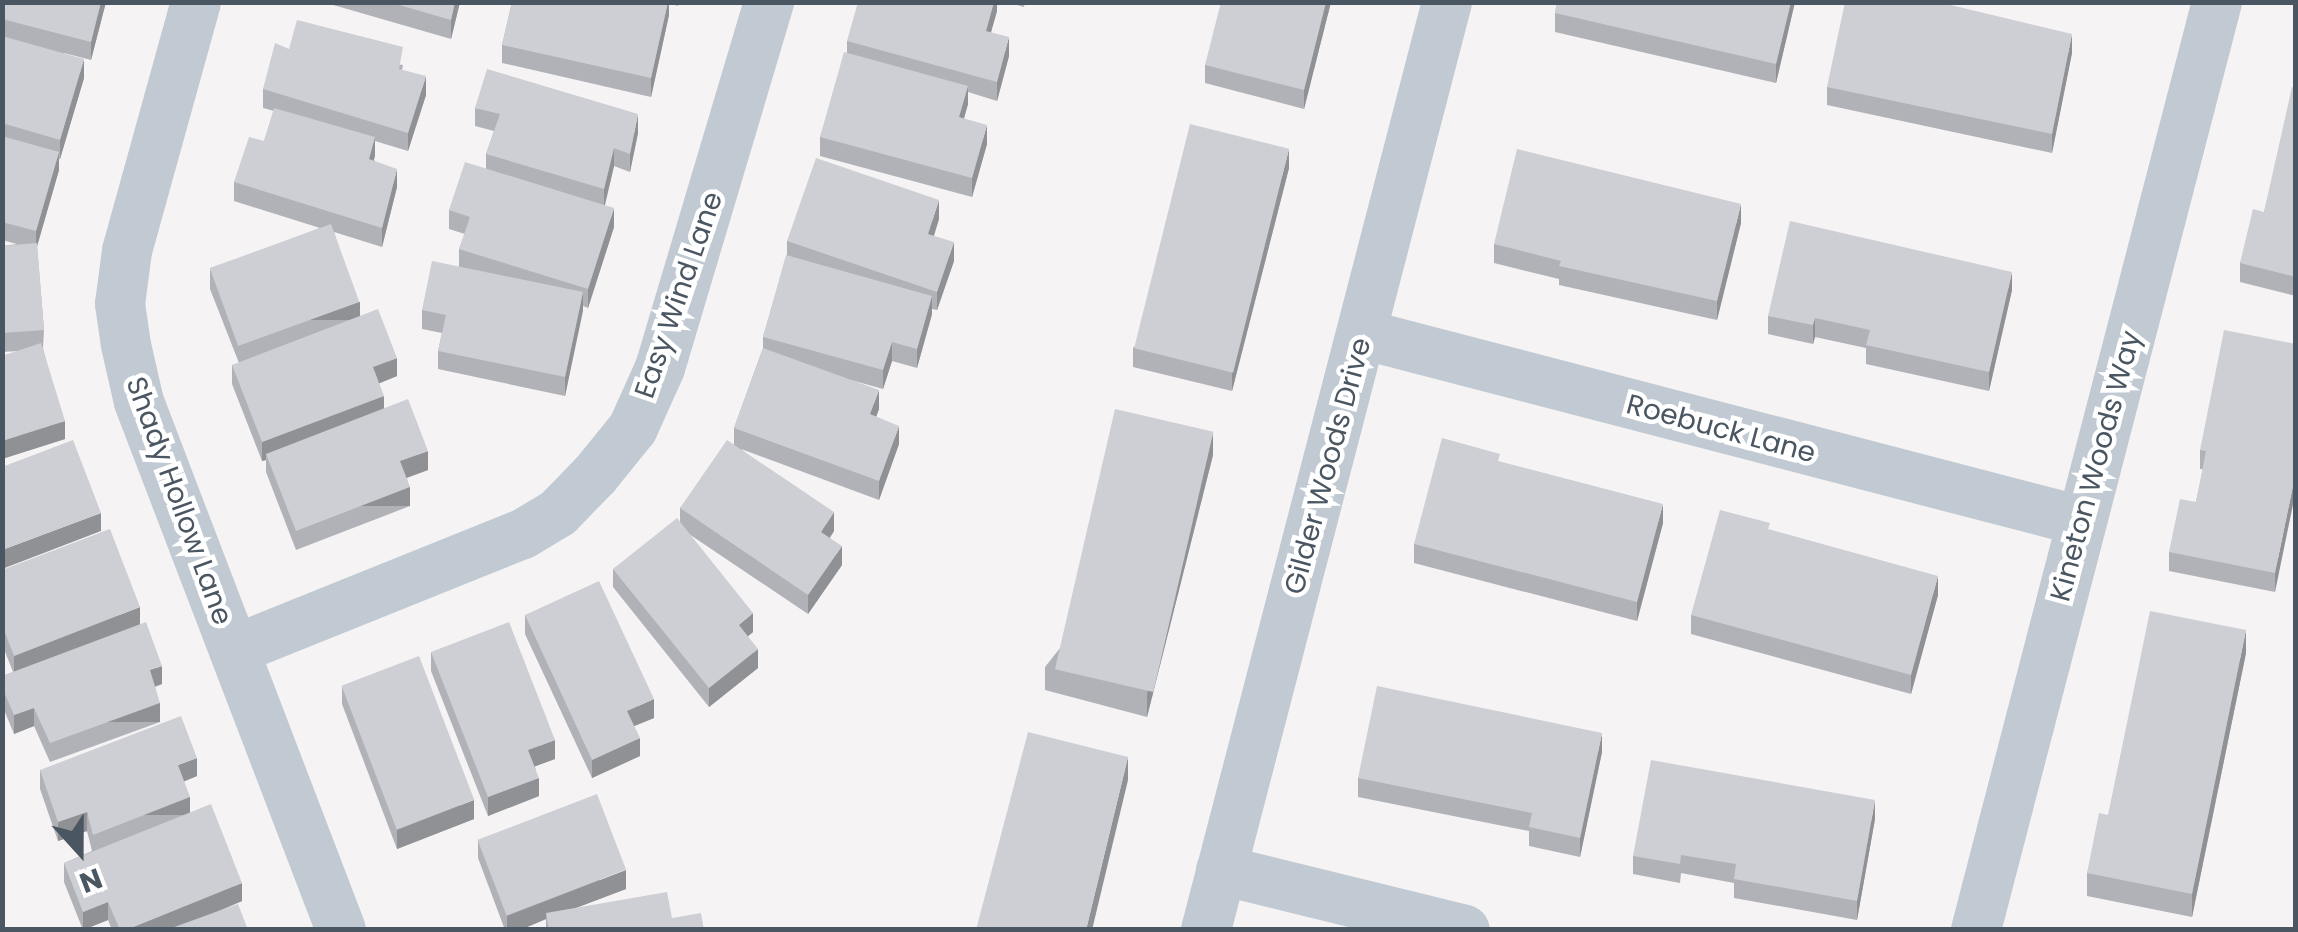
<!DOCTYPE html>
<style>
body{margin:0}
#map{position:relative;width:2298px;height:932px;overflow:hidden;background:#f5f3f3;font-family:Poppins,sans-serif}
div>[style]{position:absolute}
.minor>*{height:50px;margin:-25px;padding:0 25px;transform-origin:25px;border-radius:25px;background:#c1cad2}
.wall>*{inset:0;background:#b0b2b7}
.shaded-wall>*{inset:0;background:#909195;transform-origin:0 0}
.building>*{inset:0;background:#cdcfd5;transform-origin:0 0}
span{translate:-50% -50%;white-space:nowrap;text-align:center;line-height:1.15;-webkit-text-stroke:9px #fff;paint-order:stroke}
.street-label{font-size:28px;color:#4a5661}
.frame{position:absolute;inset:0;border:5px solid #4a5661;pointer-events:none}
.north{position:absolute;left:30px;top:802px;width:100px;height:100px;-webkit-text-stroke:8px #fff;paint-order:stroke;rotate:159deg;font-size:28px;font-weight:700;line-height:40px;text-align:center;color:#4a5661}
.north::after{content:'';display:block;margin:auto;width:35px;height:45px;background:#4a5661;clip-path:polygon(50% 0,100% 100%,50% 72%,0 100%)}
</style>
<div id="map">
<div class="minor">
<div style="left:196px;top:2px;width:258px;rotate:105.5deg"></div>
<div style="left:127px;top:251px;width:53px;rotate:97.5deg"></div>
<div style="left:120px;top:304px;width:41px;rotate:81.7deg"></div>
<div style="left:126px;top:345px;width:58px;rotate:77.2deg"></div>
<div style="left:139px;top:402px;width:565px;rotate:69.06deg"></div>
<div style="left:1362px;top:334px;width:743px;rotate:14.58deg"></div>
<div style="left:234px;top:650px;width:311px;rotate:-21.9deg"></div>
<div style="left:523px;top:534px;width:41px;rotate:-31deg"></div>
<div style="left:558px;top:513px;width:53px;rotate:-45.8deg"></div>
<div style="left:595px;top:475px;width:60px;rotate:-51deg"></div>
<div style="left:633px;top:428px;width:66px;rotate:-65.8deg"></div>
<div style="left:660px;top:368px;width:382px;rotate:-73.4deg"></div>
<div style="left:1221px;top:870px;width:251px;rotate:13.8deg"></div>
<div style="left:1206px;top:930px;width:959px;rotate:-75.44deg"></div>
<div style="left:1976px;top:930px;width:959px;rotate:-75.44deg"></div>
</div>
<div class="wall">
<div style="clip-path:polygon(2px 2px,106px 2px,91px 60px,64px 53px,84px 78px,60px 159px,59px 159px,59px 170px,37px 246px,44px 330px,43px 348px,65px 439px,2px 459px,2px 356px,19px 351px,2px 352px,2px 246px,17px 244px,2px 240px)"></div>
<div style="clip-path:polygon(323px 2px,460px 2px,451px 39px)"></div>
<div style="clip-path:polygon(512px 2px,679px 2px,678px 6px,669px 3px,669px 15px,651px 97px,502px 63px,502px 45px)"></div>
<div style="clip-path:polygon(997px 2px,997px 11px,991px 32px,1009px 56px,997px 101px,968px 92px,968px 104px,964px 118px,987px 144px,972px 197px,820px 156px,820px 137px,847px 53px,847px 41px)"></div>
<div style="clip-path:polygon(1007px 2px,1025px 2px,1024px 7px)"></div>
<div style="clip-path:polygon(1331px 2px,1304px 109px,1205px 83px,1205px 65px)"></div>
<div style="clip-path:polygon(1557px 2px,1795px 2px,1776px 83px,1555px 32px,1555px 13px)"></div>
<div style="clip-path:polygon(289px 49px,403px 65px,402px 70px,426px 95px,408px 151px,375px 141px,374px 160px,397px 187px,382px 247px,334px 232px,360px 316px,397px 376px,379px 383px,384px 408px,428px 470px,407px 478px,410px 506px,296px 550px,266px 472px,266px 460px,262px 461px,232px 384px,232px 365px,239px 363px,210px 289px,210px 270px,320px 228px,234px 201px,234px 182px,264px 141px,274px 111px,263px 108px,263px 89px)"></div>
<div style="clip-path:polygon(2072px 53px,2052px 153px,1827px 105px,1827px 87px)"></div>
<div style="clip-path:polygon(2296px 88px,2296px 296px,2240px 282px,2240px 263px,2264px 212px)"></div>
<div style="clip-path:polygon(475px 108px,638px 133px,630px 172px,614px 166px,605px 205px,614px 227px,588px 308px,583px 306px,565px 396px,438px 369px,438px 351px,442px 333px,422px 329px,422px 310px,459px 267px,459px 249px,465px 234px,449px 229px,449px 210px,486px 169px,486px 154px,494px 131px,475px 126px)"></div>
<div style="clip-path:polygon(1289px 168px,1232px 391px,1133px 367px,1133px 348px)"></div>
<div style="clip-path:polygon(939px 219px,934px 236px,954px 261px,937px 310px,932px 309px,932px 314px,917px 368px,892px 361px,883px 389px,851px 380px,879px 409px,876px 417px,899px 444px,879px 500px,741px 449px,834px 531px,830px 538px,842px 565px,808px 614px,689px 534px,753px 632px,748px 636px,758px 668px,709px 707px,613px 587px,613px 569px,680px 522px,680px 508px,734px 444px,734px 428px,763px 348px,763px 337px,787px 255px,787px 241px)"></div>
<div style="clip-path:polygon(1741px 223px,1717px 320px,1559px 285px,1559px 279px,1494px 263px,1494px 244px)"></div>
<div style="clip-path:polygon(2012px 290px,1989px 391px,1866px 364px,1866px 348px,1815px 337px,1813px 344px,1768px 334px,1768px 316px)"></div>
<div style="clip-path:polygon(2296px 344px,2275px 592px,2169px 571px,2169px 552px,2196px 502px,2203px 469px,2200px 469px,2200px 450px)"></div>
<div style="clip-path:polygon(1213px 455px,1147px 717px,1045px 690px,1045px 667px)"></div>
<div style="clip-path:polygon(1500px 462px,1663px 523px,1637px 621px,1414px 563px,1414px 544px)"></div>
<div style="clip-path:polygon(1770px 530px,1938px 595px,1911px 694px,1691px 634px,1691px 615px)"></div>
<div style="clip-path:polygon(2px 570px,140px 624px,162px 684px,155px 687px,160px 722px,50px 762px,34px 726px,14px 734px,2px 705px,2px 676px,13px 672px,4px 649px,2px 649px)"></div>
<div style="clip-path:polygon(525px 615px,654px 718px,634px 726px,640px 756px,592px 778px,525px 634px)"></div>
<div style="clip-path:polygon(431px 652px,555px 759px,535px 766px,539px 796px,488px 816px,431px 671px)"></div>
<div style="clip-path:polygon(2246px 653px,2192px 917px,2087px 896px,2087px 873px,2108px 815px)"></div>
<div style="clip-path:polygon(342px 686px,474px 819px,397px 849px,342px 704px)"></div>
<div style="clip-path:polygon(1602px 752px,1580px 857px,1529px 846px,1529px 831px,1358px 797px,1358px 778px)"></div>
<div style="clip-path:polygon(40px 770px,197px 776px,184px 781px,190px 812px,242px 901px,222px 910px,248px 930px,112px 930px,108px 920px,83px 930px,64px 882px,64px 863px,92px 851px,87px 831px,58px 841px,40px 789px)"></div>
<div style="clip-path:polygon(1875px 819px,1857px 920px,1734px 898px,1734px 883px,1681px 873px,1680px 883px,1633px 874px,1633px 856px)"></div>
<div style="clip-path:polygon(478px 840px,626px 889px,575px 908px,672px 918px,704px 930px,546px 930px,546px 919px,520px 930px,505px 930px,478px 858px)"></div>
</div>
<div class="shaded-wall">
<div style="clip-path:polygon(101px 2px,106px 2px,91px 60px,91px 42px)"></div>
<div style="clip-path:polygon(455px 2px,460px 2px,451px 39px,451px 20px)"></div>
<div style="clip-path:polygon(668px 2px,669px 2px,669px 15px,651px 97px,651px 78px)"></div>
<div style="clip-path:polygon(994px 2px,997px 2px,997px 11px,986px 50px,986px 31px)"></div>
<div style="clip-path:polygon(1326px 2px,1331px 2px,1304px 109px,1304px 90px)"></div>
<div style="clip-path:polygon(1791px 2px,1795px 2px,1776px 83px,1776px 64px)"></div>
<div style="clip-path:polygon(2072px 34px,2072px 53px,2052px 153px,2052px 134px)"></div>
<div style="clip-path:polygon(1009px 37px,1009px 56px,997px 101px,997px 82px)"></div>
<div style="clip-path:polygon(84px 59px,84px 78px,60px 159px,60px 140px)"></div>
<div style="clip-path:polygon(426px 76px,426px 95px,408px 151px,408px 133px)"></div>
<div style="clip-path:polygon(968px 86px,968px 104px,959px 136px,959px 117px)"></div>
<div style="clip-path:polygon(638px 114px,638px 133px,630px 172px,630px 154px)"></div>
<div style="clip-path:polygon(987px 125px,987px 144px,972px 197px,972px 178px)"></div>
<div style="clip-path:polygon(375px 137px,375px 156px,369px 178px,369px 159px)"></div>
<div style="clip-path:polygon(614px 148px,614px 166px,604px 208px,604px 189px)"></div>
<div style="clip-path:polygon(1289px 149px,1289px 168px,1232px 391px,1232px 372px)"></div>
<div style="clip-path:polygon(59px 152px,59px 170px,36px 250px,36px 231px)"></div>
<div style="clip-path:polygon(397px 169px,397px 187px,382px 247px,382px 228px)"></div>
<div style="clip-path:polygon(939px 200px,939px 219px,928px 253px,928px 234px)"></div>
<div style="clip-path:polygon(1741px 204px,1741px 223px,1717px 320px,1717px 301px)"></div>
<div style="clip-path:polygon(614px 208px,614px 227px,588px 308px,588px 289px)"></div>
<div style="clip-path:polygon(954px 242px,954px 261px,937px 310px,937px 292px)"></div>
<div style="clip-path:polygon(2012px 272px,2012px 290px,1989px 391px,1989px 372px)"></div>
<div style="clip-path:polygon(583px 292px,583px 311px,565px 396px,565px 377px)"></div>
<div style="clip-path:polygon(932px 296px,932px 314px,917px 368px,917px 349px)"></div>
<div style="left:360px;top:302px;width:18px;height:129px;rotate:90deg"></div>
<div style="clip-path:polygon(1815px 318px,1815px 337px,1813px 344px,1813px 325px)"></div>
<div style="clip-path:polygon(892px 342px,892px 361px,883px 389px,883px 370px)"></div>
<div style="clip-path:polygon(397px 358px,397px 376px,373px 386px,373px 367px)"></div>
<div style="clip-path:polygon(879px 390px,879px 409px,870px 433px,870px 414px)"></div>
<div style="clip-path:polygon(384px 396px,384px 414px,266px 454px,266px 460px,262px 461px,262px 442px)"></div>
<div style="clip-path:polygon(65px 421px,65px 439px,2px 459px,2px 441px)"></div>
<div style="clip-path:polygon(899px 426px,899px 444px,879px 500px,879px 481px)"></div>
<div style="clip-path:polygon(1213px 432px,1213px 455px,1147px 717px,1147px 694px)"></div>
<div style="clip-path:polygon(428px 451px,428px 470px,400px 480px,400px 461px)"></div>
<div style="clip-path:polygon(2296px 471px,2296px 490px,2275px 592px,2275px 573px)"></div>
<div style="left:410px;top:487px;width:19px;height:122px;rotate:90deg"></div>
<div style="clip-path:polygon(1663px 504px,1663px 523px,1637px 621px,1637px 602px)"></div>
<div style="clip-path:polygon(834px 512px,834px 531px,821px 550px,821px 532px)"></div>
<div style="clip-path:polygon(101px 513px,101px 531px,2px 569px,2px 550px)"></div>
<div style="clip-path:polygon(842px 546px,842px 565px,808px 614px,808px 595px)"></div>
<div style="clip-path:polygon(1938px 576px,1938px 595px,1911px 694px,1911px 675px)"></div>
<div style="clip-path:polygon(140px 607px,140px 626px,14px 674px,14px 656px)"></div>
<div style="clip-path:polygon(753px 613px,753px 632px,739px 644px,739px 625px)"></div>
<div style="clip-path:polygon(2246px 630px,2246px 653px,2192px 917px,2192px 894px)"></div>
<div style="clip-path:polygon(758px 649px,758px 668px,709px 707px,709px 688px)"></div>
<div style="clip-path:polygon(162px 666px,162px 684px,150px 688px,150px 670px)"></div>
<div style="clip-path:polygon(654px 699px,654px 718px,627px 729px,627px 711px)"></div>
<div style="left:160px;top:703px;width:19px;height:117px;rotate:90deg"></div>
<div style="clip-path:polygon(34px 708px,34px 726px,14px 734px,14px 715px)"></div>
<div style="clip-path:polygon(1602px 733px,1602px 752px,1580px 857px,1580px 838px)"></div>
<div style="clip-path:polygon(640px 738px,640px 756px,592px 778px,592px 760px)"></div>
<div style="clip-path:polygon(555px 740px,555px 759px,528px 769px,528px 750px)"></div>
<div style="clip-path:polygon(1128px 757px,1128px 780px,1092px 930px,1086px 930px)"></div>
<div style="clip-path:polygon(197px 758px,197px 776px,178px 784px,178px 765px)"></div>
<div style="clip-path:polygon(539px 778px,539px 796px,488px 816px,488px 797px)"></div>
<div style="left:190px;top:797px;width:18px;height:104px;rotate:90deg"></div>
<div style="clip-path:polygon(474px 800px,474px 819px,397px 849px,397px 830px)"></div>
<div style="clip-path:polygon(1875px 800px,1875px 819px,1857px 920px,1857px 901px)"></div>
<div style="clip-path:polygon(87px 812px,87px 831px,58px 841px,58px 822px)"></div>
<div style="clip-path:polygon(626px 870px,626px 889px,547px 919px,546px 913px,546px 919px,520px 930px,507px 930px,507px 916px)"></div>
<div style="clip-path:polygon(242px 883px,242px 901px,172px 930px,126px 930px)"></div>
<div style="clip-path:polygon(108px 902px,108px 920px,83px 930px,83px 912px)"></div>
</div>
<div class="building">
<div style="clip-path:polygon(2px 2px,101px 2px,91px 42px,2px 19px)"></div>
<div style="clip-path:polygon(389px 2px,455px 2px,451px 20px)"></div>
<div style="clip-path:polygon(512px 2px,668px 2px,651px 78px,502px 45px)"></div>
<div style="clip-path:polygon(858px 2px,994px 2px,986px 31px,1009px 37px,997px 82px,847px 41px)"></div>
<div style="clip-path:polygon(1221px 2px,1326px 2px,1304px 90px,1205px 65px)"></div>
<div style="clip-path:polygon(1557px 2px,1791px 2px,1776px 64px,1555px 13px)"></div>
<div style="clip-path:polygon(1845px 2px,1938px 2px,2072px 34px,2052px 134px,1827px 87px)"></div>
<div style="clip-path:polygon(297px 20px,403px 47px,399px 69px,426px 76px,408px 133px,263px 89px,275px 43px,289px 49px)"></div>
<div style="clip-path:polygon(2px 36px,84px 59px,60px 140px,2px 123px)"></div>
<div style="clip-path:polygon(844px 52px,968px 86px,959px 117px,987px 125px,972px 178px,820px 137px)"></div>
<div style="clip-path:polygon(487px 69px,638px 114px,630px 154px,614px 148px,604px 189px,486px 154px,500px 114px,475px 108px)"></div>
<div style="clip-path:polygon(2292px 87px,2296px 88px,2296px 277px,2240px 263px,2253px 209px,2264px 212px)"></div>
<div style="clip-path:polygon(274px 108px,375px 137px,369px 159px,397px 169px,382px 228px,234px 182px,249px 137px,264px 141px)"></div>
<div style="left:1190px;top:124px;width:102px;height:231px;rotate:14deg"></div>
<div style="clip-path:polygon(2px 136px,59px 152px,36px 231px,2px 222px)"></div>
<div style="clip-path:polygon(1517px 149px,1741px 204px,1717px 301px,1559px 266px,1561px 261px,1494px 244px)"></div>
<div style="clip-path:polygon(816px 158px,939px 200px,928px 234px,954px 242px,937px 292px,787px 241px)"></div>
<div style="clip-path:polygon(465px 162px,614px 208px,588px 289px,459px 249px,470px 217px,449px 210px)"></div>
<div style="clip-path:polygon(1790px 221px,2012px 272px,1989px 372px,1866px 345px,1870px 330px,1815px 318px,1813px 325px,1768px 316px)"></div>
<div style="left:331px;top:224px;width:83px;height:129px;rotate:70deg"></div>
<div style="clip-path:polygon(37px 243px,44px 330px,2px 333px,2px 246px)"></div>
<div style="clip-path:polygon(786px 255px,932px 296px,917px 349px,892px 342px,883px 370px,763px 337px)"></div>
<div style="clip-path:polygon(432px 261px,583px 292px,565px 377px,438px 351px,446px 315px,422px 310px)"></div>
<div style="clip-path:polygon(378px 309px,397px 358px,373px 367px,384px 396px,262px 442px,232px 365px)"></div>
<div style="clip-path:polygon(2224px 330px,2296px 344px,2296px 471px,2275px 573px,2169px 552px,2180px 499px,2196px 502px,2206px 451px,2200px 450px)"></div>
<div style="clip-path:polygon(41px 343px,65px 421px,2px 441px,2px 356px)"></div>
<div style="clip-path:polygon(763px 348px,879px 390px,870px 414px,899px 426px,879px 481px,734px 428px)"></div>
<div style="clip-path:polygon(408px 399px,428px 451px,400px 461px,410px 487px,296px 531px,266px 454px)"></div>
<div style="left:1115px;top:409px;width:101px;height:267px;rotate:13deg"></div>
<div style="clip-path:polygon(1442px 438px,1500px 454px,1498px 461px,1663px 504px,1637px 602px,1414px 544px)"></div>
<div style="clip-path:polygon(73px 440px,101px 513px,2px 550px,2px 467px)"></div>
<div style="clip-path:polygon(727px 440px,834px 512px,821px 532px,842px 546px,808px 595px,680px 508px)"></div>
<div style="clip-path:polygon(1720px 510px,1770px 523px,1768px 529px,1938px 576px,1911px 675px,1691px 615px)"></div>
<div style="clip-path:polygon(677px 518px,753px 613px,739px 625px,758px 649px,709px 688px,613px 569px)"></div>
<div style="clip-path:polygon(110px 529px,140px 607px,14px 656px,4px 630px,2px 631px,2px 570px)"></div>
<div style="clip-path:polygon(599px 581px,654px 699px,627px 711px,640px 738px,592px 760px,525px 615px)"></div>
<div style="clip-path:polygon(2150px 611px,2246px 630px,2192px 894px,2087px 873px,2099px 813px,2108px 815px)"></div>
<div style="clip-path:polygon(146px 622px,162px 666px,150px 670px,160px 703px,50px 743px,34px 708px,14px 715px,2px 687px,2px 676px)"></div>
<div style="clip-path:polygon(509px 622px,555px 740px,528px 750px,539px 778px,488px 797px,431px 652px)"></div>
<div style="left:419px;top:656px;width:154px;height:83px;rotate:69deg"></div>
<div style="clip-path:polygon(1377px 686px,1602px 733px,1580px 838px,1529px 827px,1532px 813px,1358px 778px)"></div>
<div style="clip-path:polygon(181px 716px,197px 758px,178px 765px,190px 797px,93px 835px,87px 812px,58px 822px,40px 770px)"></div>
<div style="clip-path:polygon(1028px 732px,1128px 757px,1086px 930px,976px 930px)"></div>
<div style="clip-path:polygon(1651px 760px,1875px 800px,1857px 901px,1734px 879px,1736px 864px,1681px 855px,1680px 864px,1633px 856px)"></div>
<div style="left:597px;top:794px;width:81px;height:128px;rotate:69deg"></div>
<div style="clip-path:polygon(211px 804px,242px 883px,126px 930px,120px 930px,108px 902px,83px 912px,64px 863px)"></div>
<div style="clip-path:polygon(667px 892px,672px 918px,701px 913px,704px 930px,549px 930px,546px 913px)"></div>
<div style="clip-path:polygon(238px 904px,248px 930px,166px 930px)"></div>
</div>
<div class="street-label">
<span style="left:679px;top:295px;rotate:-71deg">Easy Wind Lane</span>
<span style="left:1721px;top:429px;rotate:15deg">Roebuck Lane</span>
<span style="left:1328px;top:466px;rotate:-75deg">Gilder Woods Drive</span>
<span style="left:2096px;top:466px;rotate:-75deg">Kineton Woods Way</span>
<span style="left:179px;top:501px;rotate:70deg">Shady Hollow Lane</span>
</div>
<div class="frame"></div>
<div class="north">N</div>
</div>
